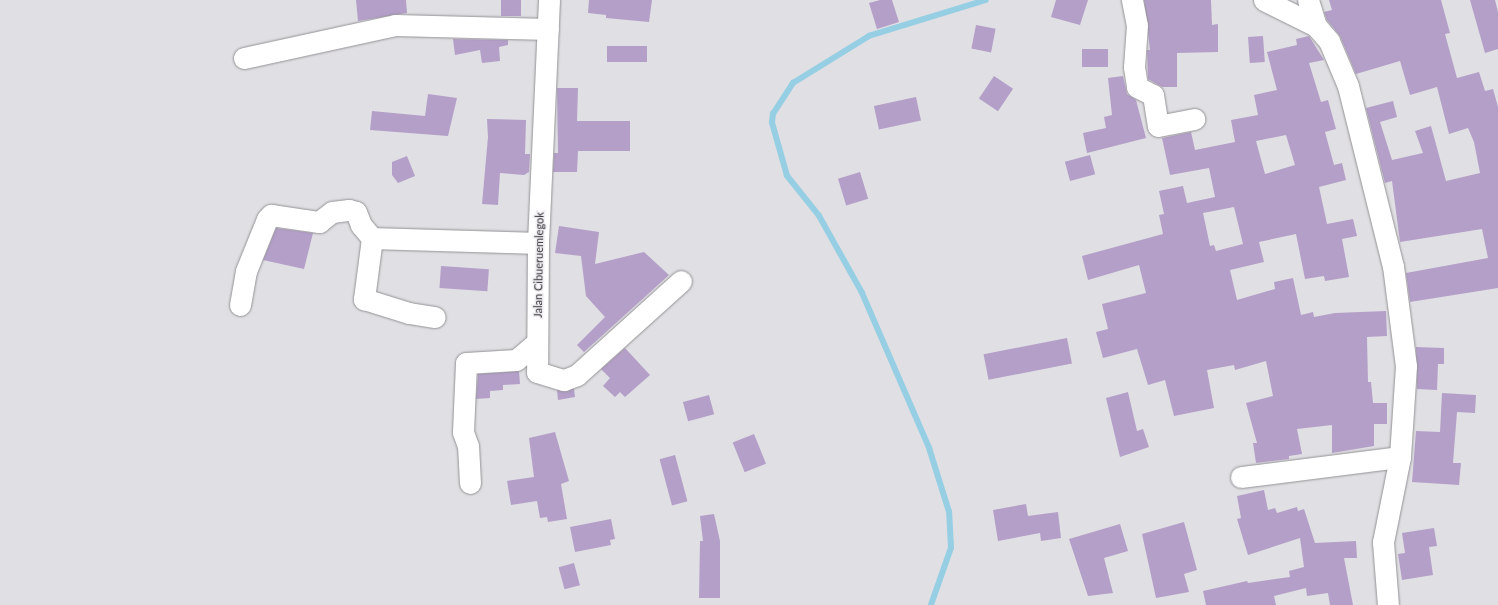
<!DOCTYPE html>
<style>
body{margin:0}
#map{position:relative;width:1498px;height:605px;overflow:hidden;background:#e0dfe3;font-family:Lato,sans-serif}
div>[style]{position:absolute}
.stream>*{height:5.5px;margin:-2.75px;padding:0 2.75px;transform-origin:2.75px;border-radius:2.75px;background:#96cfe3}
.building>*{inset:0;background:#b49fc9;transform-origin:0 0}
.roads{filter:drop-shadow(0 0 1px #949296) drop-shadow(0 0 1px #949296)}
.minor>*{height:21px;margin:-10.5px;padding:0 10.5px;transform-origin:10.5px;border-radius:10.5px;background:#fff}
span{translate:-50% -50%;white-space:nowrap;text-align:center;line-height:1.15;-webkit-text-stroke:3px #eeecf0;paint-order:stroke}
.street-label{font-size:11px;color:#333234}
</style>
<div id="map">
<div class="stream">
<div style="left:931px;top:605px;width:60px;rotate:-70.7deg"></div>
<div style="left:951px;top:548px;width:36px;rotate:-93deg"></div>
<div style="left:949px;top:512px;width:67px;rotate:-107.4deg"></div>
<div style="left:929px;top:448px;width:169px;rotate:-113.4deg"></div>
<div style="left:862px;top:293px;width:88px;rotate:-119.2deg"></div>
<div style="left:819px;top:216px;width:51px;rotate:-128.7deg"></div>
<div style="left:787px;top:176px;width:55px;rotate:-105.8deg"></div>
<div style="left:772px;top:123px;width:9px;rotate:-84deg"></div>
<div style="left:773px;top:114px;width:37px;rotate:-57deg"></div>
<div style="left:793px;top:83px;width:89px;rotate:-31.7deg"></div>
<div style="left:869px;top:36px;width:122px;rotate:-17.1deg"></div>
</div>
<div class="building">
<div style="clip-path:polygon(356px 0,406px 0,407px 13px,358px 21px)"></div>
<div style="left:501px;top:0;width:20px;height:16px"></div>
<div style="clip-path:polygon(589px 0,652px 0,649px 22px,606px 18px,606px 15px,588px 13px)"></div>
<div style="clip-path:polygon(880px 0,892px 0,899px 22px,877px 29px,869px 3px)"></div>
<div style="clip-path:polygon(1056px 0,1088px 0,1080px 25px,1051px 17px)"></div>
<div style="clip-path:polygon(1144px 0,1211px 0,1212px 25px,1218px 24px,1218px 52px,1177px 53px,1177px 87px,1162px 87px,1148px 79px,1147px 50px,1150px 50px)"></div>
<div style="clip-path:polygon(1329px 0,1441px 0,1450px 33px,1445px 34px,1457px 78px,1479px 72px,1485px 91px,1493px 89px,1498px 107px,1498px 288px,1410px 302px,1406px 273px,1488px 258px,1482px 229px,1400px 242px,1392px 181px,1385px 183px,1366px 108px,1393px 101px,1397px 117px,1380px 122px,1392px 160px,1423px 153px,1415px 131px,1431px 126px,1446px 181px,1480px 173px,1474px 142px,1468px 128px,1449px 134px,1437px 87px,1410px 95px,1400px 61px,1356px 74px,1340px 36px,1327px 20px,1324px 12px,1332px 10px)"></div>
<div style="clip-path:polygon(1470px 0,1495px 0,1498px 12px,1498px 49px,1485px 53px)"></div>
<div style="left:976px;top:25px;width:20px;height:24px;rotate:11deg"></div>
<div style="left:1263px;top:36px;width:26px;height:15px;rotate:86deg"></div>
<div style="clip-path:polygon(evenodd,1309px 36px,1324px 60px,1309px 63px,1321px 102px,1328px 100px,1336px 129px,1325px 132px,1334px 165px,1342px 163px,1346px 180px,1319px 187px,1327px 224px,1353px 219px,1357px 236px,1342px 239px,1349px 277px,1325px 281px,1324px 276px,1305px 279px,1296px 234px,1259px 242px,1264px 262px,1230px 270px,1237px 300px,1275px 289px,1274px 282px,1293px 278px,1301px 315px,1313px 312px,1314px 317px,1335px 313px,1386px 311px,1387px 336px,1367px 337px,1368px 382px,1371px 382px,1373px 403px,1387px 403px,1387px 424px,1374px 424px,1374px 446px,1332px 453px,1332px 425px,1297px 429px,1302px 454px,1289px 456px,1289px 459px,1256px 463px,1253px 443px,1257px 443px,1246px 403px,1273px 396px,1266px 361px,1235px 370px,1234px 365px,1207px 370px,1214px 408px,1174px 416px,1165px 380px,1148px 385px,1137px 349px,1103px 358px,1096px 332px,1108px 329px,1102px 304px,1146px 293px,1139px 265px,1088px 280px,1082px 256px,1163px 234px,1159px 215px,1164px 214px,1159px 191px,1183px 186px,1187px 203px,1215px 197px,1209px 168px,1170px 175px,1162px 138px,1191px 132px,1195px 150px,1235px 142px,1231px 120px,1258px 115px,1254px 95px,1277px 90px,1267px 52px,1297px 45px,1296px 39px,1309px 36px,1286px 135px,1295px 165px,1265px 174px,1256px 141px,1286px 135px,1309px 36px,1234px 207px,1243px 244px,1216px 251px,1214px 245px,1210px 246px,1203px 213px,1234px 207px)"></div>
<div style="clip-path:polygon(453px 39px,508px 40px,508px 45px,499px 47px,500px 61px,482px 63px,480px 50px,455px 55px)"></div>
<div style="left:607px;top:46px;width:40px;height:16px"></div>
<div style="left:1082px;top:49px;width:26px;height:18px"></div>
<div style="left:994px;top:76px;width:23px;height:27px;rotate:34deg"></div>
<div style="clip-path:polygon(1123px 76px,1127px 94px,1136px 100px,1146px 138px,1087px 153px,1083px 133px,1106px 128px,1104px 117px,1112px 115px,1108px 78px)"></div>
<div style="clip-path:polygon(557px 88px,578px 88px,577px 121px,630px 121px,630px 151px,578px 151px,577px 172px,553px 172px,554px 153px,558px 153px)"></div>
<div style="clip-path:polygon(428px 94px,457px 98px,448px 136px,370px 130px,372px 111px,425px 116px)"></div>
<div style="left:916px;top:97px;width:24px;height:43px;rotate:78deg"></div>
<div style="clip-path:polygon(487px 119px,526px 120px,525px 154px,530px 154px,529px 172px,524px 175px,500px 173px,498px 205px,482px 204px,488px 137px)"></div>
<div style="left:1090px;top:155px;width:20px;height:26px;rotate:75deg"></div>
<div style="clip-path:polygon(407px 156px,415px 176px,398px 183px,392px 175px,392px 162px)"></div>
<div style="left:860px;top:172px;width:28px;height:23px;rotate:73deg"></div>
<div style="clip-path:polygon(559px 226px,599px 232px,595px 264px,644px 252px,669px 275px,584px 352px,577px 345px,605px 317px,586px 296px,581px 256px,555px 253px)"></div>
<div style="clip-path:polygon(276px 228px,313px 233px,304px 269px,263px 260px)"></div>
<div style="left:441px;top:266px;width:48px;height:22px;rotate:4deg"></div>
<div style="left:1067px;top:338px;width:26px;height:85px;rotate:79deg"></div>
<div style="clip-path:polygon(1416px 347px,1444px 348px,1444px 364px,1438px 364px,1437px 390px,1417px 389px)"></div>
<div style="clip-path:polygon(625px 348px,650px 375px,625px 397px,620px 392px,615px 397px,603px 386px,610px 378px,601px 369px)"></div>
<div style="clip-path:polygon(519px 371px,520px 384px,503px 385px,503px 390px,490px 391px,490px 398px,476px 399px,478px 374px)"></div>
<div style="clip-path:polygon(574px 389px,575px 397px,558px 400px,557px 390px)"></div>
<div style="clip-path:polygon(1128px 392px,1137px 431px,1143px 429px,1149px 447px,1120px 457px,1106px 398px)"></div>
<div style="clip-path:polygon(1442px 393px,1476px 395px,1475px 413px,1457px 412px,1453px 463px,1461px 463px,1459px 485px,1412px 482px,1416px 431px,1440px 432px)"></div>
<div style="left:709px;top:395px;width:20px;height:27px;rotate:75deg"></div>
<div style="clip-path:polygon(555px 432px,569px 481px,561px 484px,567px 519px,548px 522px,547px 517px,540px 518px,537px 501px,511px 505px,507px 481px,534px 477px,529px 438px)"></div>
<div style="left:754px;top:434px;width:32px;height:23px;rotate:68deg"></div>
<div style="left:675px;top:455px;width:48px;height:16px;rotate:75deg"></div>
<div style="clip-path:polygon(1264px 490px,1268px 510px,1275px 508px,1277px 513px,1297px 507px,1298px 511px,1304px 509px,1315px 543px,1356px 541px,1357px 558px,1344px 558px,1353px 605px,1330px 605px,1328px 593px,1307px 596px,1306px 588px,1274px 596px,1276px 605px,1206px 605px,1203px 591px,1247px 581px,1248px 583px,1290px 577px,1289px 571px,1304px 567px,1300px 538px,1248px 555px,1237px 519px,1241px 518px,1237px 496px)"></div>
<div style="clip-path:polygon(1026px 504px,1028px 516px,1058px 512px,1061px 538px,1041px 541px,1040px 533px,998px 541px,993px 510px)"></div>
<div style="clip-path:polygon(714px 514px,720px 541px,720px 598px,699px 598px,700px 541px,703px 541px,700px 516px)"></div>
<div style="clip-path:polygon(611px 519px,615px 539px,610px 540px,611px 545px,575px 552px,570px 527px)"></div>
<div style="clip-path:polygon(1184px 522px,1197px 570px,1184px 574px,1189px 592px,1156px 598px,1142px 534px)"></div>
<div style="clip-path:polygon(1120px 524px,1128px 551px,1104px 558px,1113px 593px,1088px 596px,1069px 539px)"></div>
<div style="clip-path:polygon(1434px 528px,1437px 546px,1429px 547px,1433px 575px,1402px 580px,1398px 554px,1405px 553px,1402px 533px)"></div>
<div style="left:574px;top:563px;width:23px;height:16px;rotate:75deg"></div>
</div>
<div class="roads">
<div class="minor">
<div style="left:549px;top:0;width:243px;rotate:92.6deg"></div>
<div style="left:538px;top:243px;width:129px;rotate:90.4deg"></div>
<div style="left:537px;top:372px;width:28px;rotate:17deg"></div>
<div style="left:564px;top:380px;width:14px;rotate:-21deg"></div>
<div style="left:577px;top:375px;width:140px;rotate:-42.1deg"></div>
<div style="left:1132px;top:0;width:25px;rotate:79deg"></div>
<div style="left:1137px;top:25px;width:42px;rotate:94.1deg"></div>
<div style="left:1134px;top:67px;width:20px;rotate:81deg"></div>
<div style="left:1137px;top:87px;width:18px;rotate:27deg"></div>
<div style="left:1153px;top:95px;width:31px;rotate:81deg"></div>
<div style="left:1158px;top:126px;width:37px;rotate:-11deg"></div>
<div style="left:1264px;top:0;width:58px;rotate:26.6deg"></div>
<div style="left:1316px;top:26px;width:20px;rotate:49deg"></div>
<div style="left:1329px;top:41px;width:49px;rotate:67.1deg"></div>
<div style="left:1348px;top:86px;width:186px;rotate:76deg"></div>
<div style="left:1393px;top:266px;width:101px;rotate:82.6deg"></div>
<div style="left:1406px;top:366px;width:91px;rotate:93.8deg"></div>
<div style="left:1400px;top:457px;width:87px;rotate:101.3deg"></div>
<div style="left:1383px;top:542px;width:63px;rotate:85.5deg"></div>
<div style="left:1308px;top:0;width:27px;rotate:73deg"></div>
<div style="left:244px;top:58px;width:155px;rotate:-12.3deg"></div>
<div style="left:395px;top:25px;width:153px;rotate:1.5deg"></div>
<div style="left:372px;top:238px;width:62px;rotate:97.5deg"></div>
<div style="left:364px;top:299px;width:47px;rotate:17.3deg"></div>
<div style="left:409px;top:313px;width:26px;rotate:9deg"></div>
<div style="left:240px;top:305px;width:35px;rotate:-80deg"></div>
<div style="left:246px;top:271px;width:56px;rotate:-68deg"></div>
<div style="left:267px;top:219px;width:6px;rotate:-45deg"></div>
<div style="left:271px;top:215px;width:49px;rotate:8.3deg"></div>
<div style="left:319px;top:222px;width:16px;rotate:-38deg"></div>
<div style="left:332px;top:212px;width:17px;rotate:-7deg"></div>
<div style="left:349px;top:210px;width:7px;rotate:16deg"></div>
<div style="left:356px;top:212px;width:14px;rotate:69deg"></div>
<div style="left:361px;top:225px;width:17px;rotate:50deg"></div>
<div style="left:372px;top:238px;width:166px;rotate:1.7deg"></div>
<div style="left:1241px;top:477px;width:160px;rotate:-7.2deg"></div>
<div style="left:470px;top:483px;width:37px;rotate:-93deg"></div>
<div style="left:468px;top:446px;width:15px;rotate:-110deg"></div>
<div style="left:463px;top:432px;width:69px;rotate:-87.5deg"></div>
<div style="left:466px;top:363px;width:50px;rotate:-3.4deg"></div>
<div style="left:516px;top:360px;width:26px;rotate:-40deg"></div>
</div>
</div>
<div class="street-label">
<span style="left:539px;top:265px;rotate:-89deg">Jalan Cibueruemlegok</span>
</div>
</div>
